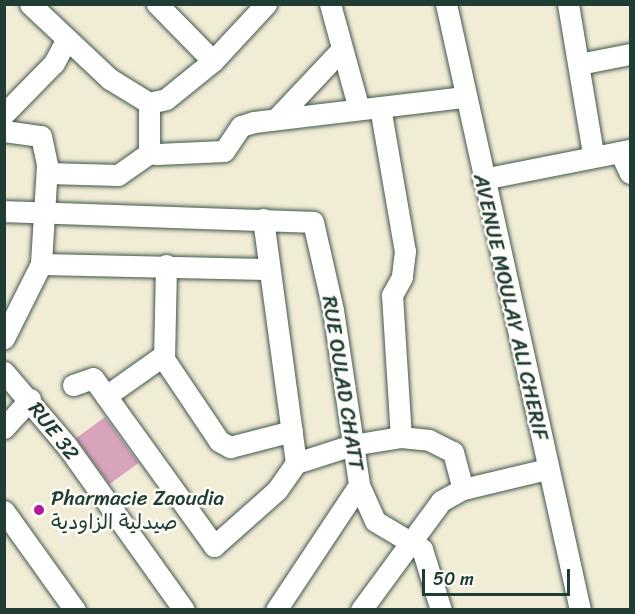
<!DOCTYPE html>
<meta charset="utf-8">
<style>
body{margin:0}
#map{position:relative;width:635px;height:614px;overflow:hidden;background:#f1ecd5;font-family:Sriracha,"Playpen Sans Arabic",sans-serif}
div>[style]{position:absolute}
.building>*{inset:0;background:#d7a4bc;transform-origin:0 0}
.roads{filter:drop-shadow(0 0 2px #3e574c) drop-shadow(0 0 2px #3e574c)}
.minor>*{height:21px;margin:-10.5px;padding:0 10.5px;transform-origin:10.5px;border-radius:10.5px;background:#fff}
.dots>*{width:16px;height:16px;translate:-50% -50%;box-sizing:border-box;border:3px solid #fdfcf7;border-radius:50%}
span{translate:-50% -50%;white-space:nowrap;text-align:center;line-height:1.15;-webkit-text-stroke:5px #fdfcf7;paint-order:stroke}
.street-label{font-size:21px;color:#1f3d34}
.poi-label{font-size:21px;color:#1f3d34}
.left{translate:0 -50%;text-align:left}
.frame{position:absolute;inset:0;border:6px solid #1f3d34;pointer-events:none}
.scale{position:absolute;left:422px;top:569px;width:148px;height:27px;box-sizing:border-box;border:3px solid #1f3d34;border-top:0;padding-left:8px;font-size:18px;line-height:21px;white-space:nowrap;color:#1f3d34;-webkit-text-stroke:4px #fdfcf7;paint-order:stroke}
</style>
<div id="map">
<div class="building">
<div style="left:105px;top:417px;width:57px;height:36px;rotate:54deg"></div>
</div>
<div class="roads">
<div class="minor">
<div style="left:30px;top:4px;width:110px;rotate:43.2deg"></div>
<div style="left:110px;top:79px;width:46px;rotate:31.6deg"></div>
<div style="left:157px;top:4px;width:80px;rotate:45.5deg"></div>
<div style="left:330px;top:4px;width:109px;rotate:74.6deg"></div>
<div style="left:446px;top:4px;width:621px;rotate:77.53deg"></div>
<div style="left:568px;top:4px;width:152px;rotate:80.5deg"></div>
<div style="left:579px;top:64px;width:52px;rotate:-11.1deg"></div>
<div style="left:149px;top:103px;width:50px;rotate:90deg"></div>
<div style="left:149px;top:153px;width:8px;rotate:7deg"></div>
<div style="left:157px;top:154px;width:67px;rotate:-2.6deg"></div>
<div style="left:224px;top:151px;width:30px;rotate:-56deg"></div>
<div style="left:241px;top:126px;width:14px;rotate:-17deg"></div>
<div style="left:254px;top:122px;width:212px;rotate:-6.8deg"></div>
<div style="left:149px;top:103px;width:17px;rotate:-13deg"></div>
<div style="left:166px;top:99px;width:60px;rotate:-39deg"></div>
<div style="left:213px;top:61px;width:78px;rotate:-47.1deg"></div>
<div style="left:380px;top:107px;width:146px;rotate:80.2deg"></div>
<div style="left:405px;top:251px;width:26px;rotate:97deg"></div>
<div style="left:402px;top:277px;width:21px;rotate:119deg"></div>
<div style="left:392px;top:295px;width:142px;rotate:86.4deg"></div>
<div style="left:4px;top:114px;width:71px;rotate:-45.6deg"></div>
<div style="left:54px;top:63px;width:26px;rotate:-62deg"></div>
<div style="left:276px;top:119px;width:96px;rotate:-46.7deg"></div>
<div style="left:4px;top:131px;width:37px;rotate:8deg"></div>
<div style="left:41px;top:136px;width:30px;rotate:78deg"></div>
<div style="left:47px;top:165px;width:99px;rotate:93.5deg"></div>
<div style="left:41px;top:264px;width:83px;rotate:116.6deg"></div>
<div style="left:620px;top:152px;width:23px;rotate:65deg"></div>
<div style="left:47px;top:173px;width:71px;rotate:1.6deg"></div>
<div style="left:118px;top:175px;width:38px;rotate:-35deg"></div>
<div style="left:483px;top:179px;width:150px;rotate:-11.2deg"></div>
<div style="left:4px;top:211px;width:309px;rotate:2deg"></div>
<div style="left:313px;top:222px;width:90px;rotate:77.2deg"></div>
<div style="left:333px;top:310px;width:177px;rotate:81.5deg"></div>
<div style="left:359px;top:485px;width:39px;rotate:66deg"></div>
<div style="left:375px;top:521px;width:55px;rotate:30.8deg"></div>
<div style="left:422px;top:549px;width:64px;rotate:72.7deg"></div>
<div style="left:263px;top:219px;width:246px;rotate:82.3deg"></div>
<div style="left:41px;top:264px;width:225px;rotate:1.3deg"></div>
<div style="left:166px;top:265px;width:94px;rotate:91.2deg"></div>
<div style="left:164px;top:359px;width:99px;rotate:56.1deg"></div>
<div style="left:219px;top:441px;width:13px;rotate:29deg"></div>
<div style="left:230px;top:447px;width:64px;rotate:-14.5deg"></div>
<div style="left:4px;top:372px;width:97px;rotate:49.6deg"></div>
<div style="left:67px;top:446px;width:201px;rotate:54.5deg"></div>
<div style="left:73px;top:385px;width:21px;rotate:-19deg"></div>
<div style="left:93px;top:378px;width:22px;rotate:54deg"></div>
<div style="left:106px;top:396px;width:71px;rotate:-35.3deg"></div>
<div style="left:106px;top:396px;width:185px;rotate:54.2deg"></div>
<div style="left:214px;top:546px;width:84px;rotate:-41.6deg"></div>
<div style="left:277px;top:490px;width:33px;rotate:-55deg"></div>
<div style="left:296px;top:463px;width:59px;rotate:-17.8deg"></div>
<div style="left:352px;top:445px;width:50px;rotate:-9.3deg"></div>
<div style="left:401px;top:437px;width:28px;rotate:6deg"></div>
<div style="left:429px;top:440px;width:27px;rotate:27deg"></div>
<div style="left:453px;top:452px;width:38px;rotate:75deg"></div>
<div style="left:4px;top:428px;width:39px;rotate:-48deg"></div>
<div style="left:4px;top:511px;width:122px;rotate:54.4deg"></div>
<div style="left:276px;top:610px;width:150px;rotate:-56.4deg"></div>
<div style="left:361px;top:610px;width:135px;rotate:-53.7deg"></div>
<div style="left:441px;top:501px;width:25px;rotate:-29deg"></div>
<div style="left:463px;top:489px;width:86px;rotate:-13.4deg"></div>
</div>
</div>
<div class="dots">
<div style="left:39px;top:510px;background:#b5179e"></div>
</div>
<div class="street-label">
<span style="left:511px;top:307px;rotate:77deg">AVENUE MOULAY ALI CHERIF</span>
<span style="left:343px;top:383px;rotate:81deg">RUE OULAD CHATT</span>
<span style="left:54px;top:431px;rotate:52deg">RUE 32</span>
</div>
<div class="poi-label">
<span class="left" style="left:51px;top:510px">Pharmacie Zaoudia<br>صيدلية الزاودية</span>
</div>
<div class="frame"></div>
<div class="scale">50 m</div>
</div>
